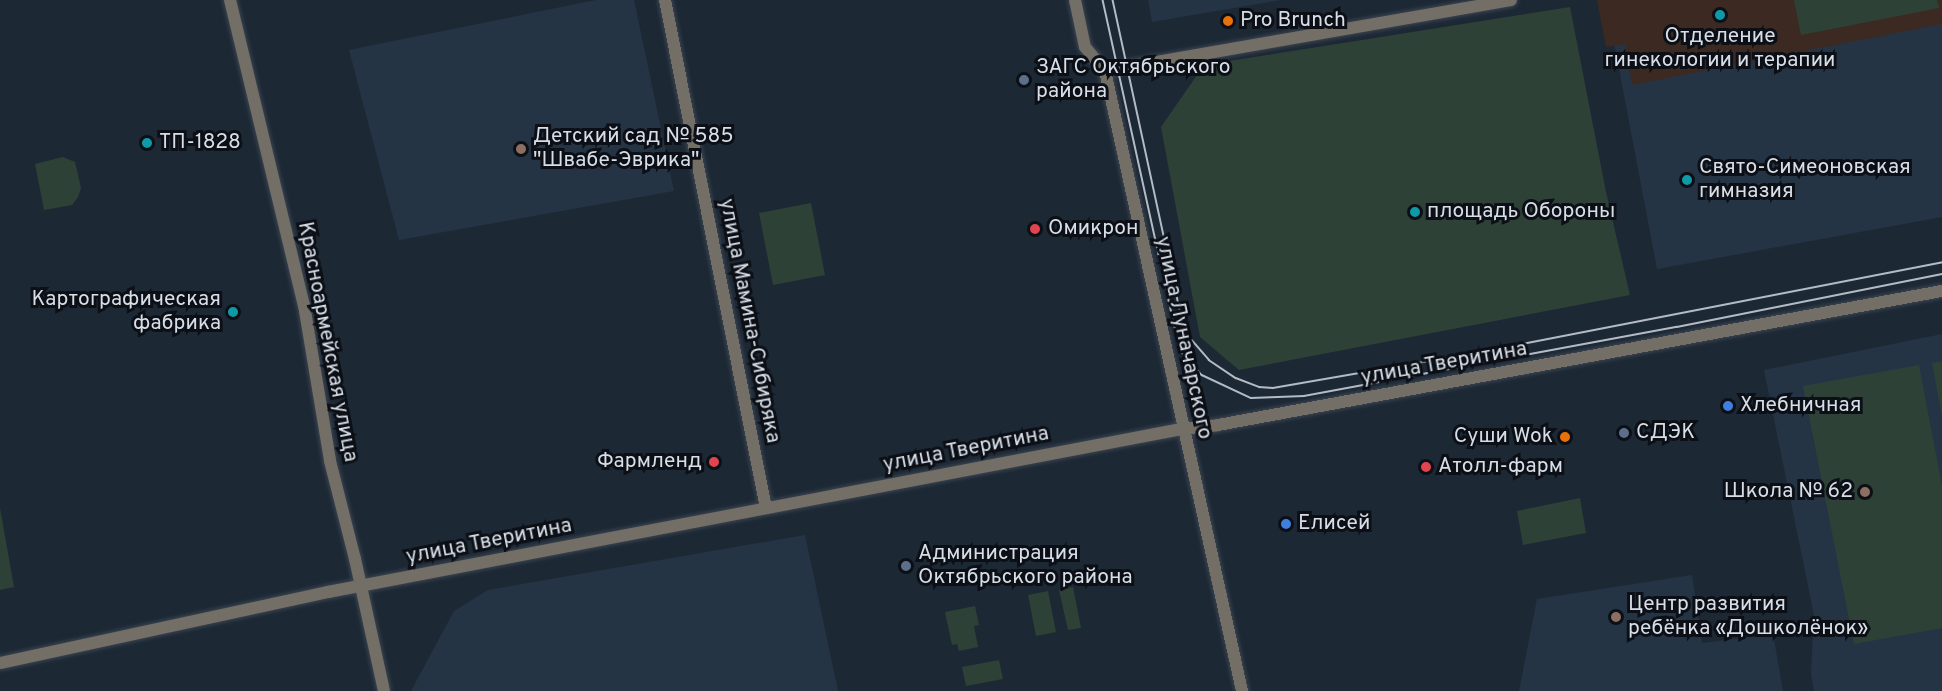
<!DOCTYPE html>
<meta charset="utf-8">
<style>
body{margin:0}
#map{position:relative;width:1942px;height:691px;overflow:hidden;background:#1d2835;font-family:Overpass,sans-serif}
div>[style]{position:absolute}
.built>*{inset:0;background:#253445}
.medical>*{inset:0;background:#3c2a22}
.green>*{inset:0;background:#2e4137}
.roads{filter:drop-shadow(0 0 2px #3b4551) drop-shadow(0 0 2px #3b4551)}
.minor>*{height:12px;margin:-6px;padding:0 6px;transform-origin:6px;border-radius:6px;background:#736f67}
.tertiary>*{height:12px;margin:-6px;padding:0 6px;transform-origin:6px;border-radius:6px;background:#736f67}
.tram>*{height:1.5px;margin:-0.75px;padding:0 0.75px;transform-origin:0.75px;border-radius:0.75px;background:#b3bbc5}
.dots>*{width:16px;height:16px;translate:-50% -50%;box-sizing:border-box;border:3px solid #0c1016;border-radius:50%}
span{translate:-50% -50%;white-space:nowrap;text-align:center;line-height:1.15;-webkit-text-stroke:6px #0c1016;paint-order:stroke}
.poi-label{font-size:21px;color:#d7dee7}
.left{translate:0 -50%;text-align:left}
.right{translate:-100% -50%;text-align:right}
.street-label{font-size:21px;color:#d7dee7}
</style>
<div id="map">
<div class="built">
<i style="clip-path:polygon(596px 0,634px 0,674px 191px,399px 240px,349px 50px)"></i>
<i style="clip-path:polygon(1148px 0,1281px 0,1152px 22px)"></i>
<i style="clip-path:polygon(1606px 0,1942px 0,1942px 217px,1657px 269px)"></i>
<i style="clip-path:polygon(1942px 334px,1942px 691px,1814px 691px,1811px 674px,1814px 615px,1764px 370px)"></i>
<i style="clip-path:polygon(805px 535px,838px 691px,411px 691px,454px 611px,488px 590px)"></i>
<i style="clip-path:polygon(1692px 575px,1702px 643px,1773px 634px,1783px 691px,1519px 691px,1537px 599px)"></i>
</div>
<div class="medical">
<i style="clip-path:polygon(1597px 0,1942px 0,1942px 24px,1632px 85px,1625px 44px,1606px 47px)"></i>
</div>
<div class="green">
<i style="clip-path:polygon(1794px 0,1937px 0,1939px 8px,1801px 35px)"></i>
<i style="clip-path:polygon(1570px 7px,1606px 192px,1630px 295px,1239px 370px,1200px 337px,1161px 127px,1204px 65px)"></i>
<i style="clip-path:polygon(63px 157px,75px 162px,81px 188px,78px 197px,72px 205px,44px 210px,35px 164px)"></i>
<i style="clip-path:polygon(811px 203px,825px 275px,773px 285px,759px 213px)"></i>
<i style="clip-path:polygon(1942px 361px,1942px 416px,1932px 363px)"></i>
<i style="clip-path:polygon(1919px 365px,1942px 486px,1942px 628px,1854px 644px,1803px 386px)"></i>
<i style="clip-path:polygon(1580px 498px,1586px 533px,1523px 545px,1517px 511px)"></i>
<i style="clip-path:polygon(0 508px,14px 587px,0 590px)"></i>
<i style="clip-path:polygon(1073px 587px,1081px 628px,1068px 630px,1059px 590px)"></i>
<i style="clip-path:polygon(1048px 591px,1056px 632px,1036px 636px,1028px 595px)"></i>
<i style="clip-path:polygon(975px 606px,979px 625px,974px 626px,978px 647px,959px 651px,957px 644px,952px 645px,945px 612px)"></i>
<i style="clip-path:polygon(999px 660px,1003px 679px,966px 686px,962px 667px)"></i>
</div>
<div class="roads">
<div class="minor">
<i style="left:230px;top:0;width:314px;rotate:76.4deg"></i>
<i style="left:304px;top:305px;width:158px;rotate:80.5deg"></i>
<i style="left:330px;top:461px;width:101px;rotate:75.7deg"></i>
<i style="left:355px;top:559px;width:135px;rotate:77.6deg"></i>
<i style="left:665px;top:0;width:518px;rotate:78.76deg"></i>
<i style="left:1105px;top:71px;width:412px;rotate:-9.9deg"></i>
</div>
<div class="tertiary">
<i style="left:1075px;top:0;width:48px;rotate:78deg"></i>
<i style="left:1085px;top:47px;width:31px;rotate:50deg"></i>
<i style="left:1105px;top:71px;width:635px;rotate:77.54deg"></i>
<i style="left:0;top:663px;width:336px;rotate:-12.2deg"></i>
<i style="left:328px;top:592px;width:869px;rotate:-10.81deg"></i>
<i style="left:1182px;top:429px;width:36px;rotate:-6deg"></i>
<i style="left:1218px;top:425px;width:736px;rotate:-10.49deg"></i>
</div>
</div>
<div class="tram">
<i style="left:1103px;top:0;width:358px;rotate:77.6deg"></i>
<i style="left:1180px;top:350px;width:33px;rotate:49deg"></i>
<i style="left:1202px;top:375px;width:54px;rotate:25.1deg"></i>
<i style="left:1251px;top:398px;width:53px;rotate:-2.2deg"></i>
<i style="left:1304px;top:396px;width:379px;rotate:-10.5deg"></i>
<i style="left:1677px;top:327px;width:270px;rotate:-11.3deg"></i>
<i style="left:1113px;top:0;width:340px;rotate:77.8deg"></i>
<i style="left:1185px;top:332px;width:37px;rotate:49deg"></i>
<i style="left:1209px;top:360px;width:32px;rotate:34deg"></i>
<i style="left:1236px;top:378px;width:25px;rotate:21deg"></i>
<i style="left:1259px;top:387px;width:14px;rotate:4deg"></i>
<i style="left:1273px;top:388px;width:206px;rotate:-9.8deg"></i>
<i style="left:1476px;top:353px;width:475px;rotate:-11deg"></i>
</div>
<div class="dots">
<i style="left:1720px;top:15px;background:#0f9aa8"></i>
<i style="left:1228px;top:21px;background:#e8710a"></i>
<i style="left:1024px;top:80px;background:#5c6f8a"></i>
<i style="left:147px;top:143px;background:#0f9aa8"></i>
<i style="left:521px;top:149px;background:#8d6e63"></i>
<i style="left:1687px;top:180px;background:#0f9aa8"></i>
<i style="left:1415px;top:212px;background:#0f9aa8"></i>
<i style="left:1035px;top:229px;background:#e0444e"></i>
<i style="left:233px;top:312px;background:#0f9aa8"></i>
<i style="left:1728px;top:406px;background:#3f7fe0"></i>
<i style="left:1624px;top:433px;background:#5c6f8a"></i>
<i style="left:1565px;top:437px;background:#e8710a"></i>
<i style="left:714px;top:462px;background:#e0444e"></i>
<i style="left:1426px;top:467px;background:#e0444e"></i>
<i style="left:1865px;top:492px;background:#8d6e63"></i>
<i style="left:1286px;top:524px;background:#3f7fe0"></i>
<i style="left:906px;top:566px;background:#5c6f8a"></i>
<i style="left:1616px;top:617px;background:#8d6e63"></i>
</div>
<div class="poi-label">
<span class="left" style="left:1240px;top:21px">Pro Brunch</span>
<span style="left:1720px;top:49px">Отделение<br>гинекологии и терапии</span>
<span class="left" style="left:1036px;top:80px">ЗАГС Октябрьского<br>района</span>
<span class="left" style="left:533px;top:149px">Детский сад № 585<br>"Швабе-Эврика"</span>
<span class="left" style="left:159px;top:143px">ТП-1828</span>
<span class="left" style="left:1699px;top:180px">Свято-Симеоновская<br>гимназия</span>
<span class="left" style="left:1427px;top:212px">площадь Обороны</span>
<span class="left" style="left:1048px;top:229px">Омикрон</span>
<span class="right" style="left:221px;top:312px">Картографическая<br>фабрика</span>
<span class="left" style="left:1740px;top:406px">Хлебничная</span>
<span class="left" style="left:1636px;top:433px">СДЭК</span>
<span class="right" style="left:1553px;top:437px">Суши Wok</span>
<span class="right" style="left:702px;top:462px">Фармленд</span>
<span class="left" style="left:1438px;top:467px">Атолл-фарм</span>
<span class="right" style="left:1853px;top:492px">Школа № 62</span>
<span class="left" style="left:1298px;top:524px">Елисей</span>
<span class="left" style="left:918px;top:566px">Администрация<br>Октябрьского района</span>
<span class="left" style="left:1628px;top:617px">Центр развития<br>ребёнка «Дошколёнок»</span>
</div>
<div class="street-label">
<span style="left:749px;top:321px;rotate:79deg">улица Мамина-Сибиряка</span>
<span style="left:1183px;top:338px;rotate:78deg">улица Луначарского</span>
<span style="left:327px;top:342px;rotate:79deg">Красноармейская улица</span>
<span style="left:1444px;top:364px;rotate:-10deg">улица Тверитина</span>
<span style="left:966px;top:450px;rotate:-11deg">улица Тверитина</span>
<span style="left:489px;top:542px;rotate:-11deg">улица Тверитина</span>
</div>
</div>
